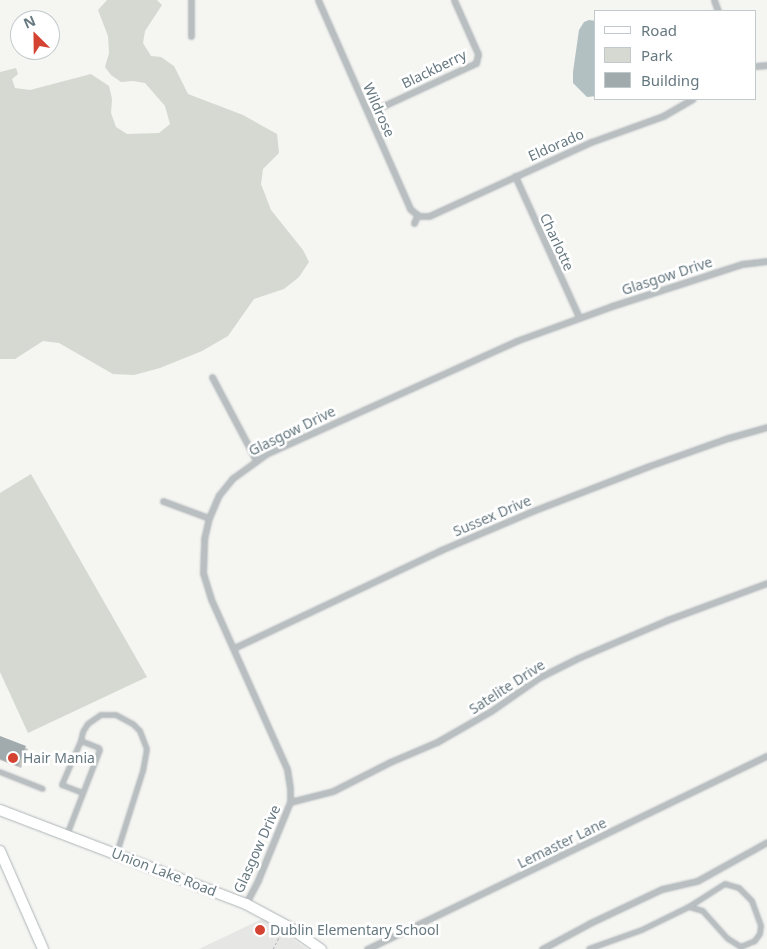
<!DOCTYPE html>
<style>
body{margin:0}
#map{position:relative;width:767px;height:949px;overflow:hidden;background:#f5f5f2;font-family:"Noto Sans",sans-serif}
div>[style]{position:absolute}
.built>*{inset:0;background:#e6e6e5}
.green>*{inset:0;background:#d5d9d1}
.water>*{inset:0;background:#b2c0c2}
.shadow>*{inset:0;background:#0003}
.building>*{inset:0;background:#a1abae}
.path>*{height:1px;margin-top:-0.5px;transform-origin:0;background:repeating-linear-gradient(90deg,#b4b8ba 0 2.5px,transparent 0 5px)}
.roads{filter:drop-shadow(0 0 1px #aeb5b8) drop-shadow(0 0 1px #aeb5b8)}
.lane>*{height:4px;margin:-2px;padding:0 2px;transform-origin:2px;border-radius:2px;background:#b9bfc1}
.street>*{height:5px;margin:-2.5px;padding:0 2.5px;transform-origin:2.5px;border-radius:2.5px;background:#b9bfc1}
.secondary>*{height:10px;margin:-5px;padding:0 5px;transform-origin:5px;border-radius:5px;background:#fff}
.dots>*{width:14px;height:14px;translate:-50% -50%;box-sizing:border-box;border:2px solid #fff;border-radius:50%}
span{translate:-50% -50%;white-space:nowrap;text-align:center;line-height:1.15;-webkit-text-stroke:5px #fff;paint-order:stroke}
.street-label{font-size:14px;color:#667880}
.poi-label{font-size:14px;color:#667880}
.left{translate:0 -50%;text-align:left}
.legend{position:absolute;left:594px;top:10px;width:162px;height:90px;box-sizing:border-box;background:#fff;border:1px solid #c2c9cc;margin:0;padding:6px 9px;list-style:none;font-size:15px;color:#667880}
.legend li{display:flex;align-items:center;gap:10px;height:25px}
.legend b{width:25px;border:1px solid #c2c9cc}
.north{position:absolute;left:10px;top:10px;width:50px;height:50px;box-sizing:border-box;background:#fff;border:1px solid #c2c9cc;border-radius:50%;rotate:337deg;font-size:14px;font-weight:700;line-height:20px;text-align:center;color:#667880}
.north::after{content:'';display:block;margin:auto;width:18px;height:22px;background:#d44232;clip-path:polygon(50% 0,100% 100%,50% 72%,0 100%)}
</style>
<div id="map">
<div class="built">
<i style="clip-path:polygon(264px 918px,307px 949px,199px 949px)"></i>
</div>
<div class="green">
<i style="clip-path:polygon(107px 0,157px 0,162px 5px,145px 31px,143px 43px,151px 56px,161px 57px,174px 66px,188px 94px,243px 115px,277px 134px,279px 153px,263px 169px,261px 184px,271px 210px,303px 250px,309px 262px,299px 277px,284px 289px,254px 299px,228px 336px,202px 351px,160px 368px,134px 375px,113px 374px,59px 343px,43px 341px,15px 359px,0 359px,0 72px,16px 68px,18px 74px,12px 79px,15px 88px,30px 90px,91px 74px,109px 86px,112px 99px,111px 113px,116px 127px,127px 134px,159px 133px,170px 124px,165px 106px,145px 83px,133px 81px,121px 82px,111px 75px,105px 67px,109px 53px,108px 36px,98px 10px)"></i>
<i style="clip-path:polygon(31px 474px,147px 677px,28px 733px,0 672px,0 493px)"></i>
</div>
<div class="water">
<i style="clip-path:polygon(589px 20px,596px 21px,596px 96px,587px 97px,573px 83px,573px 72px,579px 30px,584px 22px)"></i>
</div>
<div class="shadow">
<i style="clip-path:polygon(0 737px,28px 749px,21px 768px,0 760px)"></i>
</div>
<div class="building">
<i style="clip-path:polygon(0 736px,26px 746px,18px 766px,0 759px)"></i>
</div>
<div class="path">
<i style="left:273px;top:949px;width:18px;rotate:-63deg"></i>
</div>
<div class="roads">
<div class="lane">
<i style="left:81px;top:741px;width:48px;rotate:113.4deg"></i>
<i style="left:62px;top:785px;width:22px;rotate:21deg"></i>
<i style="left:0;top:772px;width:46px;rotate:21.6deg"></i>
<i style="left:67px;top:835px;width:91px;rotate:-68.8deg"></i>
<i style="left:100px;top:750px;width:2px;rotate:-117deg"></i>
<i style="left:99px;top:748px;width:19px;rotate:-159deg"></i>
<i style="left:81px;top:741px;width:9px;rotate:-77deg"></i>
<i style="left:83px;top:732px;width:9px;rotate:-58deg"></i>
<i style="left:88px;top:724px;width:16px;rotate:-35deg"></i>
<i style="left:101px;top:715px;width:15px"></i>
<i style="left:116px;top:715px;width:19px;rotate:28deg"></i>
<i style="left:133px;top:724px;width:10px;rotate:45deg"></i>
<i style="left:140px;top:731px;width:19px;rotate:69deg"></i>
<i style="left:147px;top:749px;width:22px;rotate:100deg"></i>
<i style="left:143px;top:771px;width:86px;rotate:107.6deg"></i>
<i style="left:589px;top:949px;width:56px;rotate:-19.7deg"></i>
<i style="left:642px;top:930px;width:52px;rotate:-26.1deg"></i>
<i style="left:689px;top:907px;width:43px;rotate:-32.6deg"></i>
<i style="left:725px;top:884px;width:15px;rotate:16deg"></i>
<i style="left:739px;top:888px;width:18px;rotate:45deg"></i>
<i style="left:752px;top:901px;width:27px;rotate:70deg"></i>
<i style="left:761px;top:926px;width:8px;rotate:97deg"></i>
<i style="left:760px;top:934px;width:9px;rotate:126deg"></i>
<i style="left:755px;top:941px;width:15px;rotate:157deg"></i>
<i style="left:741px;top:947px;width:15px;rotate:-148deg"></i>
<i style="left:728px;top:939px;width:38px;rotate:-132deg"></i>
<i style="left:703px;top:911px;width:15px;rotate:-164deg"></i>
</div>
<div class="street">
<i style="left:191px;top:0;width:36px;rotate:90deg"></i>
<i style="left:318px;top:0;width:228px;rotate:66.2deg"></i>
<i style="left:410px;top:209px;width:11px;rotate:38deg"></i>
<i style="left:419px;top:216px;width:10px"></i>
<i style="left:429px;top:216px;width:178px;rotate:-24.6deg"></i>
<i style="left:591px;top:142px;width:77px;rotate:-19.9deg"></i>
<i style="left:663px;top:116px;width:34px;rotate:-30deg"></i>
<i style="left:714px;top:0;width:12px;rotate:70deg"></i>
<i style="left:756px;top:66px;width:11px;rotate:-5deg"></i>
<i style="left:368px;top:113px;width:119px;rotate:-24.8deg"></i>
<i style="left:476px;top:63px;width:9px;rotate:-77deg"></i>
<i style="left:478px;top:54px;width:59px;rotate:-114deg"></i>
<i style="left:515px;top:176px;width:155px;rotate:65.6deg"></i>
<i style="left:414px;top:223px;width:8px;rotate:-67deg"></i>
<i style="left:212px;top:377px;width:94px;rotate:62.1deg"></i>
<i style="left:163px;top:501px;width:49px;rotate:20.3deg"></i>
<i style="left:234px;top:648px;width:229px;rotate:-25.3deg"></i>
<i style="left:441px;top:550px;width:97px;rotate:-23.1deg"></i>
<i style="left:530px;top:512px;width:128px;rotate:-21.1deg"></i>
<i style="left:649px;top:466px;width:84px;rotate:-19.5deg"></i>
<i style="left:728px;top:438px;width:41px;rotate:-15.8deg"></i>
<i style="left:290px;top:802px;width:44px;rotate:-14.3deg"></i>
<i style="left:333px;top:791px;width:64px;rotate:-27deg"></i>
<i style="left:390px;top:762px;width:51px;rotate:-23.1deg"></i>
<i style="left:437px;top:742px;width:62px;rotate:-29.9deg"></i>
<i style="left:491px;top:711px;width:60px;rotate:-34.8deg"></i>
<i style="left:540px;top:677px;width:42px;rotate:-26.6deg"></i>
<i style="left:578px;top:658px;width:97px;rotate:-23.1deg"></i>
<i style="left:667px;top:620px;width:107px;rotate:-20.3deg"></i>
<i style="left:246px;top:903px;width:26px;rotate:-62deg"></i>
<i style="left:258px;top:880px;width:84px;rotate:-67.7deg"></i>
<i style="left:290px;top:802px;width:14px;rotate:-90deg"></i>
<i style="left:290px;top:788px;width:19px;rotate:-99deg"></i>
<i style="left:287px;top:769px;width:186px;rotate:-114.1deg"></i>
<i style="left:211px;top:599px;width:27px;rotate:-107deg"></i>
<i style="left:203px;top:573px;width:34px;rotate:-88deg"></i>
<i style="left:204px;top:539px;width:22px;rotate:-77deg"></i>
<i style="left:209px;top:518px;width:25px;rotate:-67deg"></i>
<i style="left:219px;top:495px;width:22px;rotate:-51deg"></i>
<i style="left:233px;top:478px;width:41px;rotate:-36deg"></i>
<i style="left:266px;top:454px;width:274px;rotate:-24.3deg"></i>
<i style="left:516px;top:341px;width:102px;rotate:-20deg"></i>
<i style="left:612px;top:306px;width:104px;rotate:-17.9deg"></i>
<i style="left:711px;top:274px;width:33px;rotate:-18deg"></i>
<i style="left:742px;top:264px;width:25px;rotate:-7deg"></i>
<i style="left:367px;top:949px;width:444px;rotate:-25.8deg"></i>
<i style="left:542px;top:949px;width:55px;rotate:-28.4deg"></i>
<i style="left:590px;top:923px;width:80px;rotate:-25.3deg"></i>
<i style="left:662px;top:889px;width:36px;rotate:-13deg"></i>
<i style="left:697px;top:881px;width:80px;rotate:-29.1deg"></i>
</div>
<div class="secondary">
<i style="left:0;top:810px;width:263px;rotate:20.9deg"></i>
<i style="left:246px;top:904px;width:49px;rotate:28.1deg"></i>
<i style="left:289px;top:927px;width:39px;rotate:35deg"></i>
<i style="left:0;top:851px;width:107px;rotate:66.3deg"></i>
</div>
</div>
<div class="dots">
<i style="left:13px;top:758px;background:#d44232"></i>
<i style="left:260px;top:930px;background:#d44232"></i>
</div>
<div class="street-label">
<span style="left:434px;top:69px;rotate:-26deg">Blackberry</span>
<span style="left:379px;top:110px;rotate:66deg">Wildrose</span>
<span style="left:556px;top:145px;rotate:-24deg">Eldorado</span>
<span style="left:557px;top:242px;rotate:65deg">Charlotte</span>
<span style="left:667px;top:276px;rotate:-18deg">Glasgow Drive</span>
<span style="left:292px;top:431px;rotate:-26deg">Glasgow Drive</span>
<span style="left:492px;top:516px;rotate:-23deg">Sussex Drive</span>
<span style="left:507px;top:687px;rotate:-33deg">Satelite Drive</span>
<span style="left:562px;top:843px;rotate:-26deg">Lemaster Lane</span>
<span style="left:257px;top:849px;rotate:-66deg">Glasgow Drive</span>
<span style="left:164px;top:872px;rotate:21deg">Union Lake Road</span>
</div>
<div class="poi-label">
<span class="left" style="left:23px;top:758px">Hair Mania</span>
<span class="left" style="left:270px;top:930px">Dublin Elementary School</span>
</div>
<ul class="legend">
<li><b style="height:6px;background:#fff"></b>Road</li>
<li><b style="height:14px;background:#d5d9d1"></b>Park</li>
<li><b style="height:14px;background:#a1abae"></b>Building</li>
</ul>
<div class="north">N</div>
</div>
